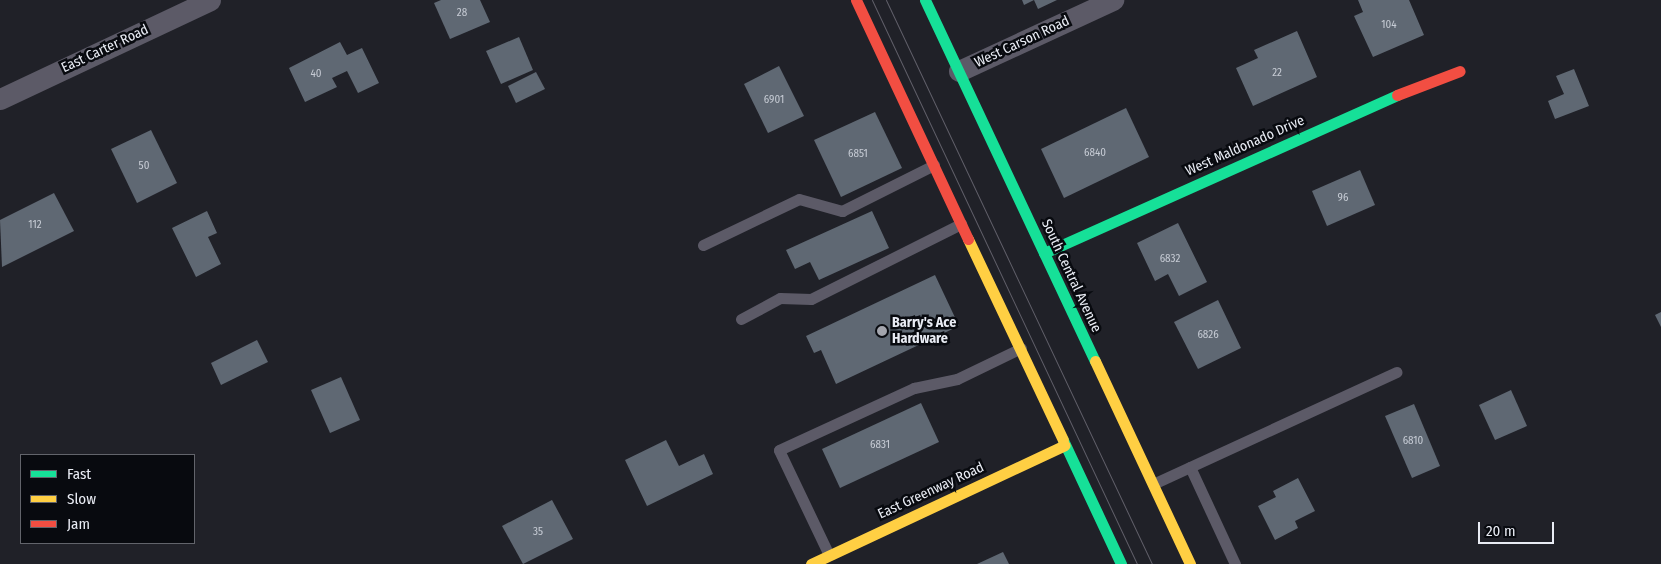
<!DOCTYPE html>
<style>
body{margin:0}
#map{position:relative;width:1661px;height:564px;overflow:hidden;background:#202128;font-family:"Fira Sans Condensed",sans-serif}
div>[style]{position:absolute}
.building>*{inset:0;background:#5f6873}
.lane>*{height:11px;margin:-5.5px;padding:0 5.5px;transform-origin:5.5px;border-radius:5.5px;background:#5c5a67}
.street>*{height:21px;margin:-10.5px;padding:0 10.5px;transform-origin:10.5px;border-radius:10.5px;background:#5c5a67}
.fast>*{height:11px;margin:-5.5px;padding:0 5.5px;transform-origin:5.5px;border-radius:5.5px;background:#16e098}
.slow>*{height:11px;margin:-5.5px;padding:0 5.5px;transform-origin:5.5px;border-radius:5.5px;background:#ffcf43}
.jam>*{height:11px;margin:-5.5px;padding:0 5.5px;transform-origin:5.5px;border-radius:5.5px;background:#f24e42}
.tram>*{height:1px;margin:-0.5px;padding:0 0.5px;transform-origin:0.5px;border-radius:0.5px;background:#605f69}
.dots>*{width:14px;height:14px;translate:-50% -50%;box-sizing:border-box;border:2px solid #080a0f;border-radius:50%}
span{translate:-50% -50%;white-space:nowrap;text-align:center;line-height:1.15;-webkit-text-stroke:5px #080a0f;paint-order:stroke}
.number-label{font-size:11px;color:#c6cbd4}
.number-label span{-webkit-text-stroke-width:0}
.street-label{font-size:14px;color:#e9ecf4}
.poi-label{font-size:14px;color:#e9ecf4;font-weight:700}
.left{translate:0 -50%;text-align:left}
.legend{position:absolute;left:20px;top:454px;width:175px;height:90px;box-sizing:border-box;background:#080a0f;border:1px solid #62646b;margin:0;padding:6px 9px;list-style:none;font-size:15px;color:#e9ecf4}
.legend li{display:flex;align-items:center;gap:10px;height:25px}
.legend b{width:25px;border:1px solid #62646b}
.scale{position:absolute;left:1478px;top:522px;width:76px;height:22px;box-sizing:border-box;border:2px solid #e9ecf4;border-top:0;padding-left:6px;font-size:15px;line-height:18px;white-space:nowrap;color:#e9ecf4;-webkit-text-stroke:4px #080a0f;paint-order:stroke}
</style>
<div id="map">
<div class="building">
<i style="clip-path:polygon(441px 0,480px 0,490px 22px,450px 39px,434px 3px)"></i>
<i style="clip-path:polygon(1022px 0,1057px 0,1038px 9px,1034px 0,1024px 5px)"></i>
<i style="clip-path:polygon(1358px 0,1409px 0,1424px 35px,1373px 57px,1354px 16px,1363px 12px)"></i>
<i style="clip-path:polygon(1297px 31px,1317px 77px,1253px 106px,1236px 68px,1258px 58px,1254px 50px)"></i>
<i style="clip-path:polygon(519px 37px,533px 70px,501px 84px,486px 51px)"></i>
<i style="clip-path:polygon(340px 42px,347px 55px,362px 48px,379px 83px,358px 93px,347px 71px,332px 78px,337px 87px,305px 102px,289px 68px)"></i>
<i style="clip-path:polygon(779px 66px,804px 116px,768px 133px,744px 84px)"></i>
<i style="clip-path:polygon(1574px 69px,1589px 106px,1555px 119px,1548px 101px,1564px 94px,1556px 76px)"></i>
<i style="clip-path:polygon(536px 72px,545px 89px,516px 103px,508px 86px)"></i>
<i style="clip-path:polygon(1126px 108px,1149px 157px,1064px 198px,1041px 149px)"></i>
<i style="clip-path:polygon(875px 112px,902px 168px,841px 197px,814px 140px)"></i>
<i style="clip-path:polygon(151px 130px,177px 183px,137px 203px,111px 149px)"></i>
<i style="clip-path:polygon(1360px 170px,1375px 205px,1327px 226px,1312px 191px)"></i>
<i style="clip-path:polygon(54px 193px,74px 231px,2px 267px,0 220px)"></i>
<i style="clip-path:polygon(207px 211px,217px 233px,208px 237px,221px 264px,196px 277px,172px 228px)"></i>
<i style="clip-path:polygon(872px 211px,889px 248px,819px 280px,810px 262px,795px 269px,786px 250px)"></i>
<i style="clip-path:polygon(1178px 223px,1207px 282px,1179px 296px,1168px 274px,1155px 281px,1137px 243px)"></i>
<i style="clip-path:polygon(935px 275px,959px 326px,836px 384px,821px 350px,814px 353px,806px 336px)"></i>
<i style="clip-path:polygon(1218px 300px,1241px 348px,1198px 369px,1174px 322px)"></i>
<i style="clip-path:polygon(1661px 312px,1661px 327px,1655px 315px)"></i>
<i style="clip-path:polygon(257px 340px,268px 362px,221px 385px,211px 363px)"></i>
<i style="clip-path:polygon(341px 377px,360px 420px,330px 433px,311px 390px)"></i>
<i style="clip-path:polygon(1511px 390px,1527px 426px,1495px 440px,1479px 405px)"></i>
<i style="clip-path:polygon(921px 403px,939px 442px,840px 488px,822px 449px)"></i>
<i style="clip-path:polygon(1414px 404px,1440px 466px,1412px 478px,1385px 416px)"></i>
<i style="clip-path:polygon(666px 440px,679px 466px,704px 454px,713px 474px,647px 506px,625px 460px)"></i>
<i style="clip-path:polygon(1298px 478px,1315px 511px,1295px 521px,1298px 528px,1275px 540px,1258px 506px,1276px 497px,1273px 491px)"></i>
<i style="clip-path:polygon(552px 500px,573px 539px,523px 564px,502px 526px)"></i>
<i style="clip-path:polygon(1003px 552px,1009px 564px,977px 564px)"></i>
</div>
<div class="lane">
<i style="left:703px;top:245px;width:106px;rotate:-25.6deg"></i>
<i style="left:799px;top:199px;width:45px;rotate:15.6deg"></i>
<i style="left:842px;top:211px;width:103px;rotate:-26.6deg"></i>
<i style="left:741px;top:319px;width:44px;rotate:-28.3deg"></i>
<i style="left:780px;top:298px;width:31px;rotate:2deg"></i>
<i style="left:811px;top:299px;width:168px;rotate:-26.6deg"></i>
<i style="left:1190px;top:467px;width:107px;rotate:65.1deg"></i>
<i style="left:1153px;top:484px;width:268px;rotate:-24.7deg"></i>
<i style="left:829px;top:555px;width:116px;rotate:-115.5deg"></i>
<i style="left:779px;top:450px;width:149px;rotate:-24.7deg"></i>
<i style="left:914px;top:388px;width:44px;rotate:-11.8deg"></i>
<i style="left:957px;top:379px;width:71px;rotate:-25.8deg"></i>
</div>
<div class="street">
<i style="left:959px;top:71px;width:170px;rotate:-24.8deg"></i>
<i style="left:0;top:99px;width:232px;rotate:-25.2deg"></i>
</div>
<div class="fast">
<i style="left:925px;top:0;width:399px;rotate:64.8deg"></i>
<i style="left:1044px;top:253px;width:387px;rotate:-24.1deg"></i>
<i style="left:1063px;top:440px;width:137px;rotate:64.9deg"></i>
</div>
<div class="slow">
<i style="left:968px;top:239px;width:222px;rotate:64.7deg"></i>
<i style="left:1095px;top:361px;width:224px;rotate:64.9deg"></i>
<i style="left:811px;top:564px;width:280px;rotate:-25.1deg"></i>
</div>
<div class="jam">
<i style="left:856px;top:0;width:264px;rotate:64.9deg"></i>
<i style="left:1397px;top:95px;width:67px;rotate:-20.9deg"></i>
</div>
<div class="tram">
<i style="left:872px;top:0;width:623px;rotate:64.83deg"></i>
<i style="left:886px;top:0;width:624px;rotate:64.75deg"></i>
</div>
<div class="dots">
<i style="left:882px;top:331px;background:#a3a5ad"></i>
</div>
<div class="number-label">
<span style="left:462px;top:13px">28</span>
<span style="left:1389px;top:25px">104</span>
<span style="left:1277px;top:73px">22</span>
<span style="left:316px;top:74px">40</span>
<span style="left:774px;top:100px">6901</span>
<span style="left:1095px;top:153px">6840</span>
<span style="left:858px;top:154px">6851</span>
<span style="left:144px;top:166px">50</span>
<span style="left:1343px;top:198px">96</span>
<span style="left:35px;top:225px">112</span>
<span style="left:1170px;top:259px">6832</span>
<span style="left:1208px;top:335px">6826</span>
<span style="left:1413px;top:441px">6810</span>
<span style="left:880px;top:445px">6831</span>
<span style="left:538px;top:532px">35</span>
</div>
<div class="street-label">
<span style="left:1022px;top:42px;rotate:-25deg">West Carson Road</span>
<span style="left:105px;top:49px;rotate:-25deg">East Carter Road</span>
<span style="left:1245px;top:146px;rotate:-24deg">West Maldonado Drive</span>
<span style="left:1071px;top:276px;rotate:65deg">South Central Avenue</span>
<span style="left:931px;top:491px;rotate:-25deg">East Greenway Road</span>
</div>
<div class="poi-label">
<span class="left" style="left:892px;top:331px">Barry's Ace<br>Hardware</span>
</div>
<ul class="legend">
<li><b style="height:6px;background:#16e098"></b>Fast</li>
<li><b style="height:6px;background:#ffcf43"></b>Slow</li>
<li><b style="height:6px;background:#f24e42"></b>Jam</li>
</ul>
<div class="scale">20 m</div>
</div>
